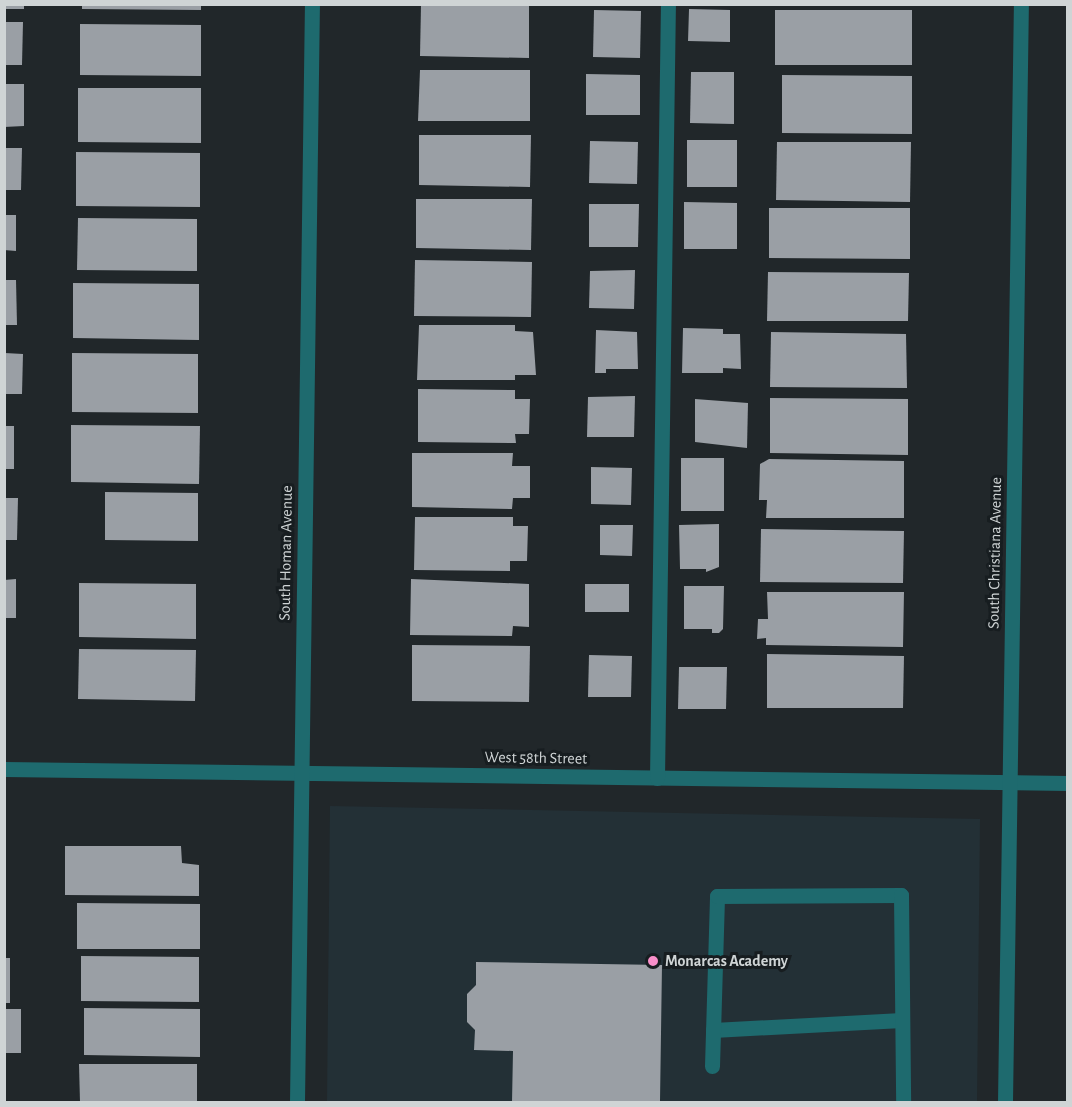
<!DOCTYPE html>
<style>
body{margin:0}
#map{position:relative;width:1072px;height:1107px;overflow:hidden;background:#21272a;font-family:"Alegreya Sans",sans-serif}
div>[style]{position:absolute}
.built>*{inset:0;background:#233036}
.building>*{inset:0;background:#9a9fa5}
.minor>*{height:15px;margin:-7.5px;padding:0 7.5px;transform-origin:7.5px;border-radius:7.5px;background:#1e6a6e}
.dots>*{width:16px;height:16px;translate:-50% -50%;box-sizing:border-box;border:3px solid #171d20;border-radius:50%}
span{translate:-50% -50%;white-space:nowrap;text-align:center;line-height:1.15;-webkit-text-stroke:6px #171d20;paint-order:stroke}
.street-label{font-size:16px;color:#cfd4d5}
.poi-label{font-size:16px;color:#cfd4d5;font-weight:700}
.left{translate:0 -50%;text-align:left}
.frame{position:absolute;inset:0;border:6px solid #cfd4d5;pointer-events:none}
</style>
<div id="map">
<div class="built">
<i style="clip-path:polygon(330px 806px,980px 819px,977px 1102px,327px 1102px)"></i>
</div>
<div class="building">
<i style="clip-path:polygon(4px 4px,24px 4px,24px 9px,4px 9px)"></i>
<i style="clip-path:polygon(82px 4px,201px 4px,201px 10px,82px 9px)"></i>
<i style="clip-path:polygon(421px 5px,529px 5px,529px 58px,420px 56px)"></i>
<i style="clip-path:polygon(689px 9px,730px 10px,730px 42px,688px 41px)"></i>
<i style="clip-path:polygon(594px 10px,641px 11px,640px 58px,593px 57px)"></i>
<i style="clip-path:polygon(775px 10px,912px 10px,912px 65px,775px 65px)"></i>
<i style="clip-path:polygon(4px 22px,23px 22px,22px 65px,4px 65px)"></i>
<i style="clip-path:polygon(80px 24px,201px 25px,201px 76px,80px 75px)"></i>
<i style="clip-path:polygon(420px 70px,530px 70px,530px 121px,418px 121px)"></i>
<i style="clip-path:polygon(691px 72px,734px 72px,734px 124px,690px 123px)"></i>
<i style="clip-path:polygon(586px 74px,640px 75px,640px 115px,586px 115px)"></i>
<i style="clip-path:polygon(782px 75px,912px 76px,912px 134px,782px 133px)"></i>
<i style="clip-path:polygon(4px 84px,24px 84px,24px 126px,4px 127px)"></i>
<i style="clip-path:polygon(78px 88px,201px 88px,201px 143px,78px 142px)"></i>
<i style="clip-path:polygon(419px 135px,531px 135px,530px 187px,419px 185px)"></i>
<i style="clip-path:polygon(687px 140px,737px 140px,737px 187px,687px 187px)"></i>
<i style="clip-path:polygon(590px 141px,638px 142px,637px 184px,589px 183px)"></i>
<i style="clip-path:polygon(777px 142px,911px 142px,910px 202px,776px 200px)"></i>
<i style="clip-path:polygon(5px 148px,22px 148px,21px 190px,5px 190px)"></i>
<i style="clip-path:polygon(76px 152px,200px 153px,200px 207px,76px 206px)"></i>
<i style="clip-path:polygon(416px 199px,532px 199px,531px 250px,416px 248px)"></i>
<i style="clip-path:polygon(684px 202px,737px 203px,737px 249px,684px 249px)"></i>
<i style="clip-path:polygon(589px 204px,639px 204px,638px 247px,589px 247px)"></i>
<i style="clip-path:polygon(769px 208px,910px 208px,910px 259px,769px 258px)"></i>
<i style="clip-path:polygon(4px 215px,16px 215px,16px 251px,4px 250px)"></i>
<i style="clip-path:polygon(78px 218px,197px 219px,197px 271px,77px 270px)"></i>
<i style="clip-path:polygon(415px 260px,532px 262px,531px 317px,414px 316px)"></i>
<i style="clip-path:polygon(635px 270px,634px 309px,589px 308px,590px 271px)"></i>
<i style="clip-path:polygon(768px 272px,909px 273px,908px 321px,767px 321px)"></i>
<i style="clip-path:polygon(4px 280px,16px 280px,17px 325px,4px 325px)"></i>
<i style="clip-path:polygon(73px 283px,199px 284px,199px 340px,73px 338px)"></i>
<i style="clip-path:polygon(419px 325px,515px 325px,515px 331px,533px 332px,536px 375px,515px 375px,515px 380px,417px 380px)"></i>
<i style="clip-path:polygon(683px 328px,723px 329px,723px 334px,740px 334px,741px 369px,723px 368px,723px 373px,682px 373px)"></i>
<i style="clip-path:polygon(596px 330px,637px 332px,638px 369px,606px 369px,606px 373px,595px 373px)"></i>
<i style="clip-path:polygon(771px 332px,906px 334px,907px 388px,770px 387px)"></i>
<i style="clip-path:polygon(5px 353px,23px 354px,22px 394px,5px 394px)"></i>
<i style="clip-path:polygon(72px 353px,198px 354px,198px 413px,72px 412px)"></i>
<i style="clip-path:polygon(418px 389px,515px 390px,515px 399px,530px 399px,529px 434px,515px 434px,516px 443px,418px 442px)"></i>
<i style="clip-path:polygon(635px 396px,634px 437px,587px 437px,588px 397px)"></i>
<i style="clip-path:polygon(770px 398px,908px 399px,908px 455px,770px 453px)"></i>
<i style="clip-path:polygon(695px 399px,748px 403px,747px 448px,695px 442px)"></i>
<i style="clip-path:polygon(71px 425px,200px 426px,199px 484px,71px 482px)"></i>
<i style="clip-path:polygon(4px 426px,14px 426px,14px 469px,4px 469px)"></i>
<i style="clip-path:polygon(412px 453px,513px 453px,512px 466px,530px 466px,530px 498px,513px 498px,512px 509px,412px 507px)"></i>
<i style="clip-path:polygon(681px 458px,724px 458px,724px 511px,681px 511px)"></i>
<i style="clip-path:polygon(769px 459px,904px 461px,904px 518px,766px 518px,767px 500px,759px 500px,760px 464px)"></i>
<i style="clip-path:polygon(591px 467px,632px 468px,631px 505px,591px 504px)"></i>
<i style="clip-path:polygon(105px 492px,198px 493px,198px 541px,105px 540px)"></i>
<i style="clip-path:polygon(4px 498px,18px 498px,17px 540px,4px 540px)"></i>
<i style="clip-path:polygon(415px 517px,513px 517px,513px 526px,528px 526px,527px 561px,510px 561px,510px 571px,414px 570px)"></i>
<i style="clip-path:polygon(719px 524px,719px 567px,706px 572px,706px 569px,680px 569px,679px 525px)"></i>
<i style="clip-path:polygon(600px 525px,633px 525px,632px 556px,600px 555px)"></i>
<i style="clip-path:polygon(761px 529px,904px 531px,903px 583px,760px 582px)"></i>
<i style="clip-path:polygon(16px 579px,16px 618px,4px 618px,4px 580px)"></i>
<i style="clip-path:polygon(411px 579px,529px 584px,529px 627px,513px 626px,512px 636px,410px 635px)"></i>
<i style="clip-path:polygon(79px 583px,196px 584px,196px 639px,79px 637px)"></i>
<i style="clip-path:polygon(585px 584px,629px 584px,629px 612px,585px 612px)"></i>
<i style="clip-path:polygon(684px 586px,724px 586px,723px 629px,719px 633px,712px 633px,712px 629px,684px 629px)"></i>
<i style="clip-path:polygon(767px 592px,904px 592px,903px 647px,766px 645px,766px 638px,757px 639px,758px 619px,768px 619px)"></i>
<i style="clip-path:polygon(412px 645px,530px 646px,529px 702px,412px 701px)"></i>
<i style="clip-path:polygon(79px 649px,196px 650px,195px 701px,78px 699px)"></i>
<i style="clip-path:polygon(767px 654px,904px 656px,903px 708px,767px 708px)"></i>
<i style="clip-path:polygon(589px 655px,632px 656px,631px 697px,588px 697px)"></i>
<i style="clip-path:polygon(679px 667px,727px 667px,726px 709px,678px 709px)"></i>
<i style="clip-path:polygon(65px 846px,181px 846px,182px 863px,199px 865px,199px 896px,65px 895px)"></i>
<i style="clip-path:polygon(77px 903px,200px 904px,200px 949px,77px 949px)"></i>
<i style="clip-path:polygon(81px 956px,199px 957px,199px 1002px,81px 1001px)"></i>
<i style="clip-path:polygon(4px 958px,10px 958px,10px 1003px,4px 1003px)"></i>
<i style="clip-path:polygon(476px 962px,662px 965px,660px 1102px,512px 1102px,513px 1051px,474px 1050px,475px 1030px,467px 1022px,467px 994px,476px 985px)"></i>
<i style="clip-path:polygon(84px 1008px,200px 1009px,200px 1057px,84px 1055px)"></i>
<i style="clip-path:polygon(4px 1009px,21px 1009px,21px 1053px,4px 1053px)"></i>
<i style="clip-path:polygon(79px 1064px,197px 1064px,197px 1102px,80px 1102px)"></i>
</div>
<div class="minor">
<i style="left:4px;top:769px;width:1064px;rotate:0.75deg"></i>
<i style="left:657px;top:778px;width:774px;rotate:-89.19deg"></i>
<i style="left:713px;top:1030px;width:189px;rotate:-3deg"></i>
<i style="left:712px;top:1066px;width:170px;rotate:-88.3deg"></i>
<i style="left:717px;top:896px;width:184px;rotate:-0.3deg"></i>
<i style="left:901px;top:895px;width:207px;rotate:89.4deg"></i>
<i style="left:297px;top:1102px;width:1098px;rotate:-89.22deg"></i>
<i style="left:1005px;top:1102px;width:1098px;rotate:-89.17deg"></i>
</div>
<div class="dots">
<i style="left:653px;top:961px;background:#f98fca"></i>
</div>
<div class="street-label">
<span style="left:286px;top:553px;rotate:-89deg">South Homan Avenue</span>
<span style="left:995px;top:553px;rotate:-89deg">South Christiana Avenue</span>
<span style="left:536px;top:758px;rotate:1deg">West 58th Street</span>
</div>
<div class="poi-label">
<span class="left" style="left:665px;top:961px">Monarcas Academy</span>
</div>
<div class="frame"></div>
</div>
